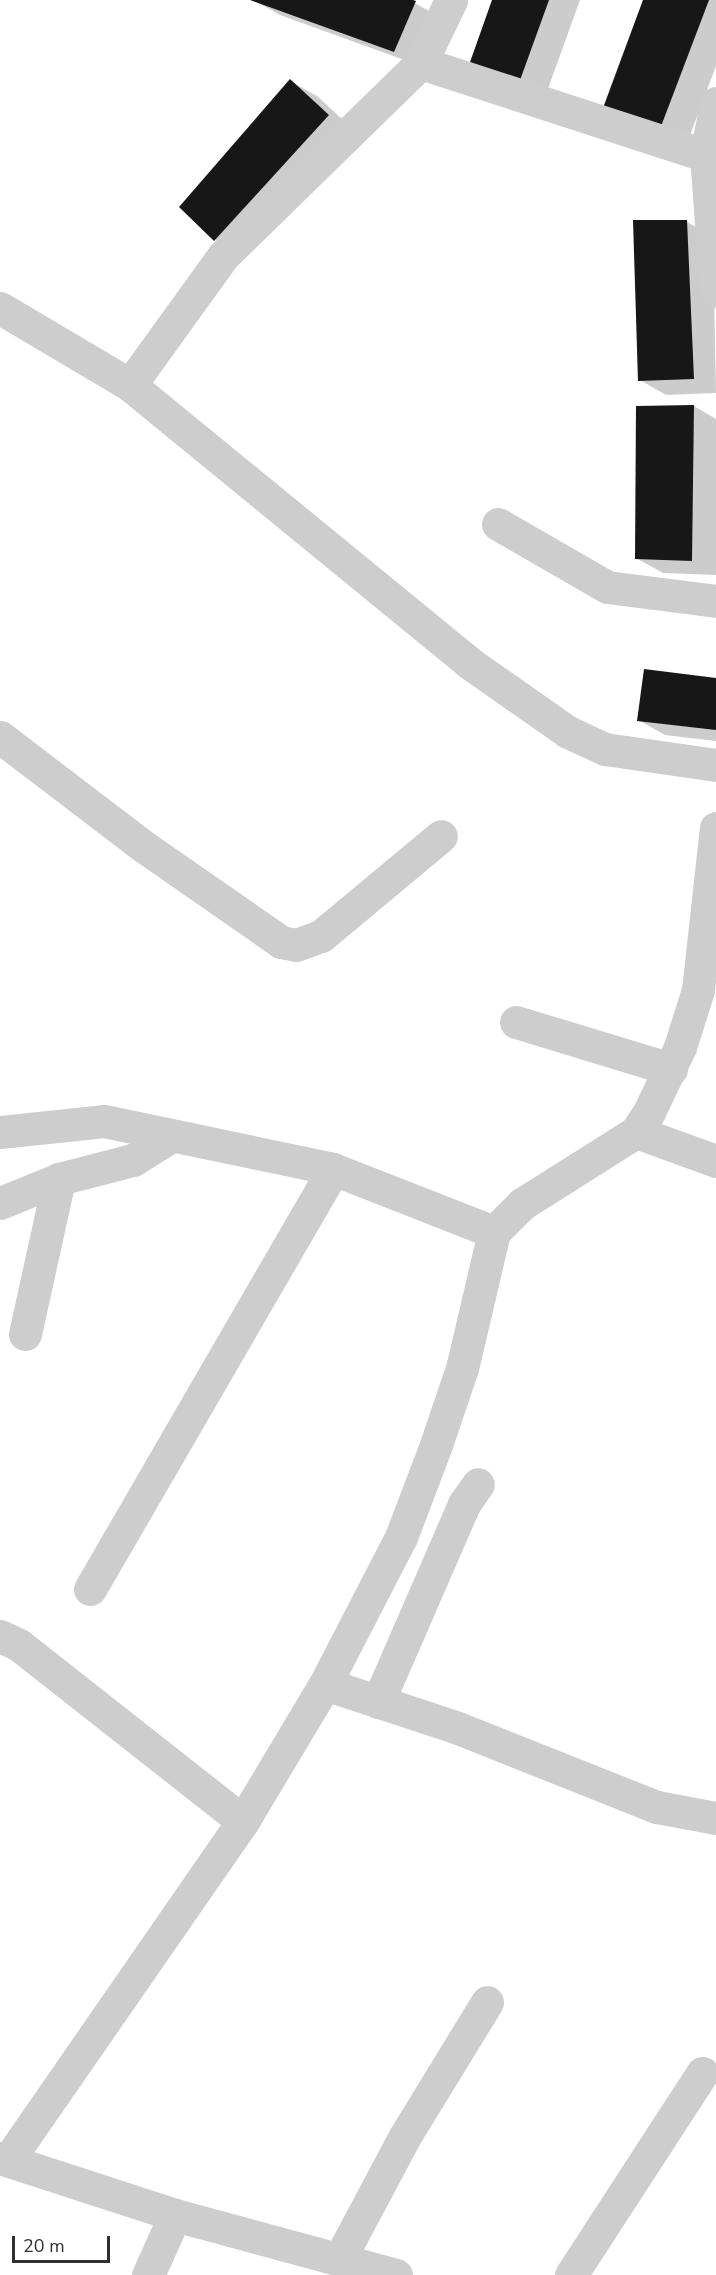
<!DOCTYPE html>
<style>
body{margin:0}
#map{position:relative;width:716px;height:2275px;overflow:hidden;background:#fff;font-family:"Nunito Sans",sans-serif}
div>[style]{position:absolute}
.shadow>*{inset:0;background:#0003}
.building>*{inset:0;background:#171717}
.minor>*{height:33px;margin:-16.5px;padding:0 16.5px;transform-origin:16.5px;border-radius:16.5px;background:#cdcdcd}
span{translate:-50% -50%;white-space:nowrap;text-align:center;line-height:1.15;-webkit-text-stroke:6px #fff;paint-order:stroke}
.scale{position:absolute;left:12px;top:2236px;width:98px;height:27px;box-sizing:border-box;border:3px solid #303030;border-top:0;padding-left:8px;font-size:18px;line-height:21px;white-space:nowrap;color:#303030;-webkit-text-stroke:4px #fff;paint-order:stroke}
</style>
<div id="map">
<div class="shadow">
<i style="clip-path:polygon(253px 0,409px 0,442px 18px,421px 66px,280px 15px)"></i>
<i style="clip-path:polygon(493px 0,580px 0,545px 97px,471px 64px)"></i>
<i style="clip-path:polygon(645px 0,716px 0,716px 66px,687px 143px,631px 123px)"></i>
<i style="clip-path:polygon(290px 81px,317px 96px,355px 131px,241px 255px,215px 239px)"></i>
<i style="clip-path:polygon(687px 222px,713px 237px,716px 393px,666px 395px,640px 380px)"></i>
<i style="clip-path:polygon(694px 406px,716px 419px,716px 575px,663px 573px,636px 558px)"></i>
<i style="clip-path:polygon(716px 679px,716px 741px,665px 735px,638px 720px)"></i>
</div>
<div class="building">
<i style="clip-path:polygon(250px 0,413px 0,416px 1px,394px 52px)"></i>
<i style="clip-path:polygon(492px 0,549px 0,519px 83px,469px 65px)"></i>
<i style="clip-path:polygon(643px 0,709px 0,660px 129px,603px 108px)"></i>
<i style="clip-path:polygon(290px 79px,329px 115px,214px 241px,179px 207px)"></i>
<i style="clip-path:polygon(633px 220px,687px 220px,694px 379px,638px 381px)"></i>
<i style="clip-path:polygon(694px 405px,692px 561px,635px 559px,636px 406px)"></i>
<i style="clip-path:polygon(644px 669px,716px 678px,716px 730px,637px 721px)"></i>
</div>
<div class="minor">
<i style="left:421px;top:63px;width:310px;rotate:18deg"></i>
<i style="left:716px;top:103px;width:53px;rotate:100.9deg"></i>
<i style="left:706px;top:155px;width:136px;rotate:85.8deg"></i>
<i style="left:0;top:308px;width:151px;rotate:30.6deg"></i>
<i style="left:130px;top:385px;width:159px;rotate:-54.2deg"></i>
<i style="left:223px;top:256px;width:277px;rotate:-44.3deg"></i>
<i style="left:421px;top:63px;width:70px;rotate:-64.5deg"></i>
<i style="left:130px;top:385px;width:437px;rotate:39.3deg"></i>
<i style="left:468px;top:662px;width:122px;rotate:35deg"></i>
<i style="left:568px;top:732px;width:41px;rotate:24.7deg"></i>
<i style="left:605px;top:749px;width:112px;rotate:8.2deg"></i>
<i style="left:498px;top:524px;width:126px;rotate:30deg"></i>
<i style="left:607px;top:587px;width:110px;rotate:7.3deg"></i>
<i style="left:0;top:737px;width:180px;rotate:37.3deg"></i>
<i style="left:143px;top:846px;width:168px;rotate:34.8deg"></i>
<i style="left:281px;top:942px;width:15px;rotate:11deg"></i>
<i style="left:296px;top:945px;width:27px;rotate:-20deg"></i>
<i style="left:321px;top:936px;width:156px;rotate:-39.8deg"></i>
<i style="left:516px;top:1022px;width:162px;rotate:16.9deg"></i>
<i style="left:0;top:1132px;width:105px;rotate:-6deg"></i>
<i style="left:104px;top:1121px;width:234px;rotate:11.8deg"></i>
<i style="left:333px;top:1169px;width:173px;rotate:21.4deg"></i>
<i style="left:494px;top:1232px;width:140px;rotate:103.2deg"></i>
<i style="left:462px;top:1368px;width:81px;rotate:108.7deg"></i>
<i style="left:436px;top:1445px;width:98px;rotate:110.8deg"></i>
<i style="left:401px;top:1537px;width:165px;rotate:117.3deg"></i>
<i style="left:325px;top:1684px;width:160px;rotate:120.9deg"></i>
<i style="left:243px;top:1821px;width:411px;rotate:124.7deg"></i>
<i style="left:636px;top:1132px;width:85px;rotate:19.9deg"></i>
<i style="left:0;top:1203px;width:64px;rotate:-22.1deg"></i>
<i style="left:59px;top:1179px;width:76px;rotate:-14.4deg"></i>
<i style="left:133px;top:1160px;width:45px;rotate:-32.3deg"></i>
<i style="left:494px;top:1232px;width:40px;rotate:-45deg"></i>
<i style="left:522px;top:1204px;width:135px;rotate:-32.3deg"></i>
<i style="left:636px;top:1132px;width:24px;rotate:-57deg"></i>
<i style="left:649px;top:1112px;width:72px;rotate:-64.5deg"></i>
<i style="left:680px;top:1047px;width:60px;rotate:-72.5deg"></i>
<i style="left:698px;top:990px;width:163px;rotate:-83.7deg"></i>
<i style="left:25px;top:1334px;width:159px;rotate:-77.6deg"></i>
<i style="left:90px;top:1589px;width:485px;rotate:-59.9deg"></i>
<i style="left:0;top:1636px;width:21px;rotate:25deg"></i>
<i style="left:19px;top:1645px;width:285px;rotate:38.2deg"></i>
<i style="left:325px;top:1684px;width:140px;rotate:18.3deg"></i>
<i style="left:458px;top:1728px;width:214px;rotate:21.7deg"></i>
<i style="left:657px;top:1807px;width:60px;rotate:10.6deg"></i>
<i style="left:378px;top:1702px;width:216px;rotate:-66.5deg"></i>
<i style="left:464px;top:1504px;width:24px;rotate:-55deg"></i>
<i style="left:0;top:2158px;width:184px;rotate:18deg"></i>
<i style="left:175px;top:2215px;width:229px;rotate:15.2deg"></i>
<i style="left:339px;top:2260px;width:140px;rotate:-62deg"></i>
<i style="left:405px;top:2136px;width:157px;rotate:-58.5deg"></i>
<i style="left:148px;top:2275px;width:66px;rotate:-65.8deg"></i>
<i style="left:571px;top:2275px;width:241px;rotate:-57deg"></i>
</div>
<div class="scale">20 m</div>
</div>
